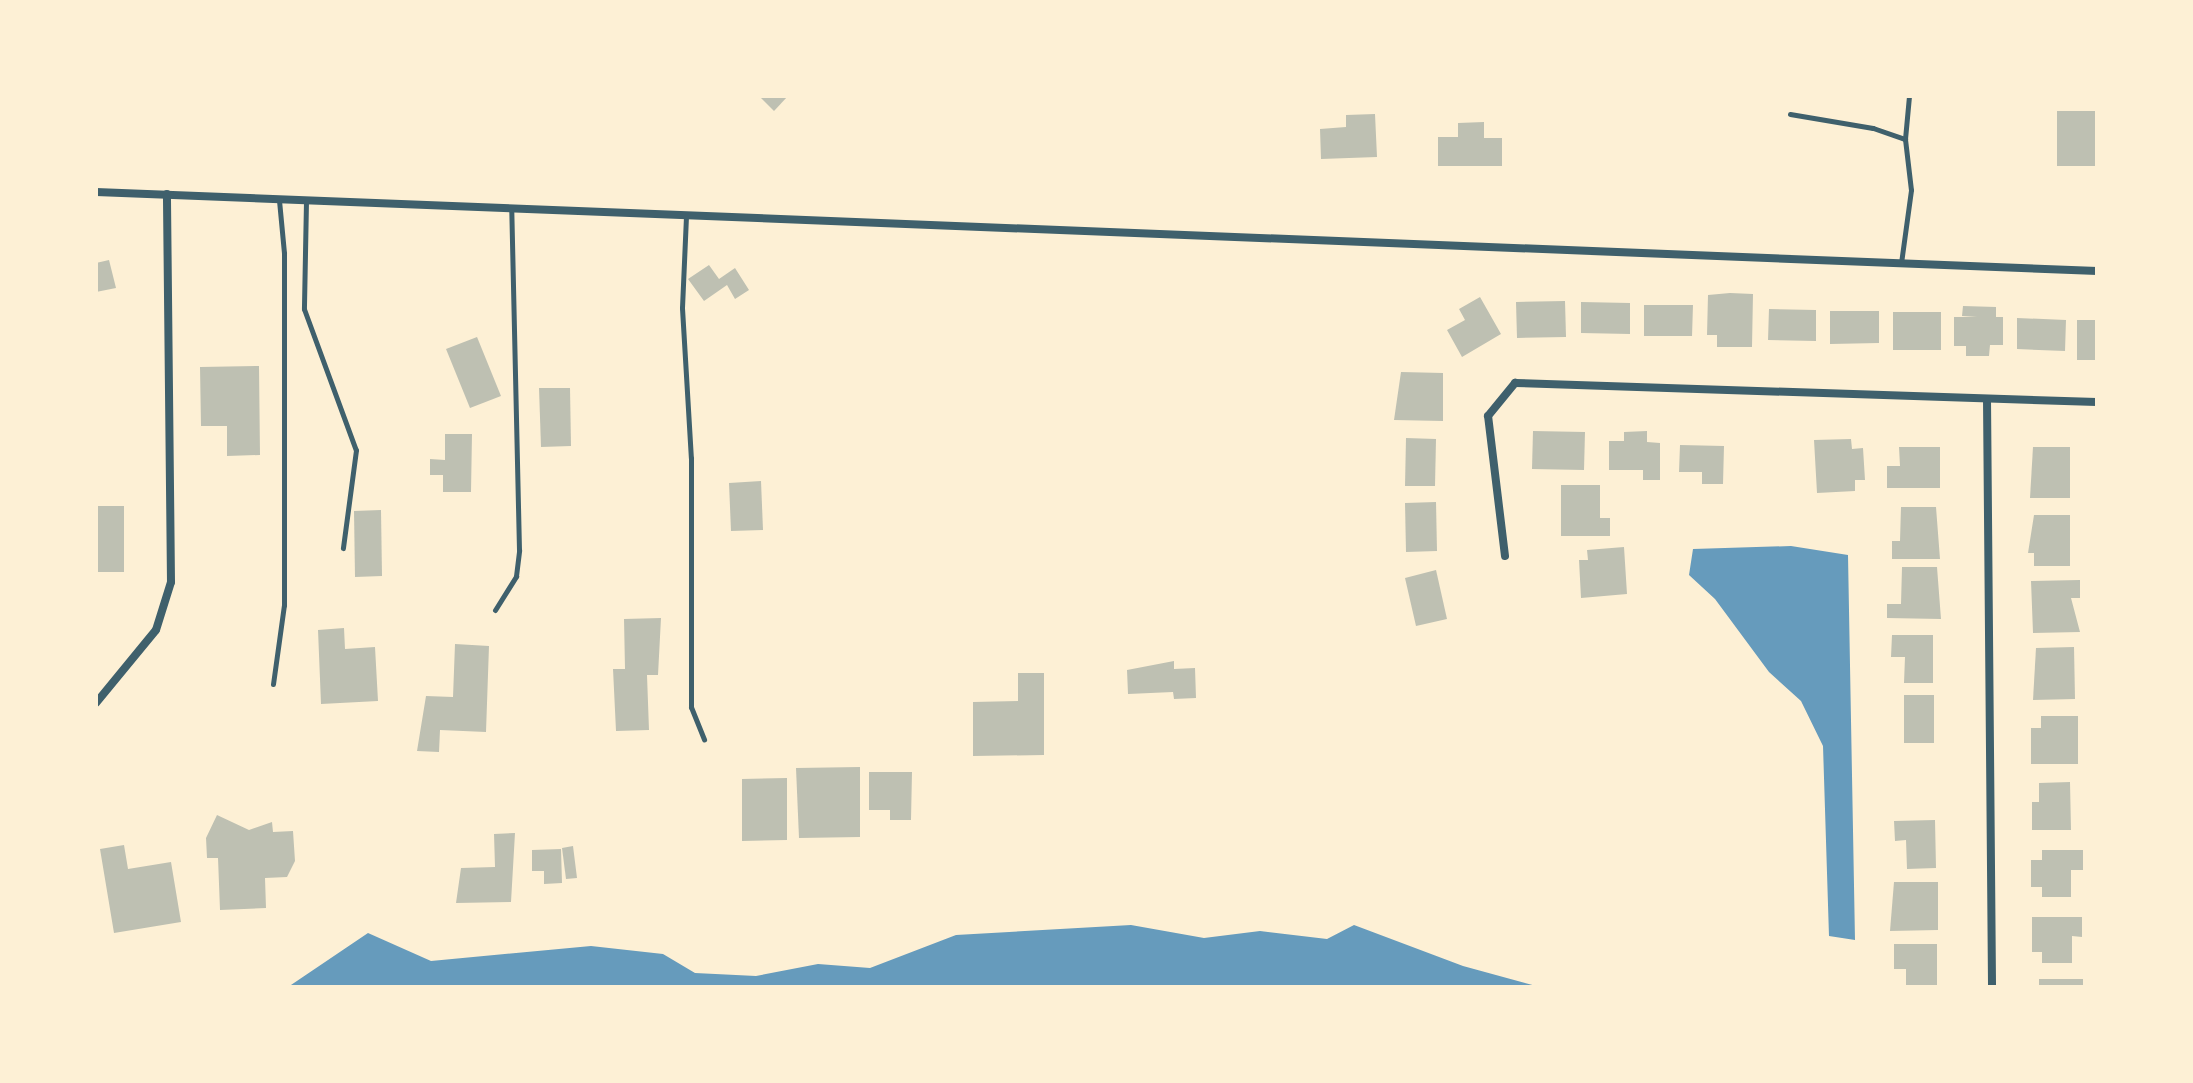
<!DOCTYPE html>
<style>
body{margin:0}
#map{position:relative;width:2193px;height:1083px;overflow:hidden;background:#fdf0d5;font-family:"Nunito Sans",sans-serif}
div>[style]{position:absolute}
.water>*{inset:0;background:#669bbc}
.building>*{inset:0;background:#bec0b2}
.service>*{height:5px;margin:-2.5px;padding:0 2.5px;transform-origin:2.5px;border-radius:2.5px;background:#3f606c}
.minor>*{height:8px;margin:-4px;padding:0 4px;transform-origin:4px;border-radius:4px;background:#3f606c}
span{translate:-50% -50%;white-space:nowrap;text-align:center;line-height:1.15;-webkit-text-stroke:8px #fdf0d5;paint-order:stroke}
.frame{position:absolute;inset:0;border:98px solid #fdf0d5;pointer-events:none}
</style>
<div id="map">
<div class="water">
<i style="clip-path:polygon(1791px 546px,1848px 555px,1855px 940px,1829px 936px,1823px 746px,1801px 701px,1769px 672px,1715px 599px,1689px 575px,1693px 549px)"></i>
<i style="clip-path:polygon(1131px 925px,1204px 938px,1260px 931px,1327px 939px,1354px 925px,1463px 966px,1540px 987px,288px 987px,368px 933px,431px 961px,591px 946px,663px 954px,695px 973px,756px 976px,818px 964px,870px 968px,956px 935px)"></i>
</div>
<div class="building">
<i style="clip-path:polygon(759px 96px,788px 96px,774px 111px)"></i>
<i style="clip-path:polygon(2057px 111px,2097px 111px,2097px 166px,2057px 166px)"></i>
<i style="clip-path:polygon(1375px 114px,1377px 157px,1321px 159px,1320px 129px,1346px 127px,1346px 115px)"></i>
<i style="clip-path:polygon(1484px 122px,1484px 138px,1502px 138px,1502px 166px,1438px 166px,1438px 137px,1458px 137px,1458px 123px)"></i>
<i style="clip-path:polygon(109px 260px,116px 288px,96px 292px,96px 263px)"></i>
<i style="clip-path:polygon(709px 265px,719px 279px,735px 268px,749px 290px,735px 299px,727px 285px,704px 301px,688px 279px)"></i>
<i style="clip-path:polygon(1730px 293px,1753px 294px,1752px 347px,1717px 347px,1717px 335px,1707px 335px,1708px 295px)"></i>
<i style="clip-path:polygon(1480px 297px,1501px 334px,1462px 357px,1447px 330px,1465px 320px,1459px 309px)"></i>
<i style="clip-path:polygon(1565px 301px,1566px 337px,1517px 338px,1516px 302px)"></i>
<i style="clip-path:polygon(1581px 302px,1630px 303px,1630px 334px,1581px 333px)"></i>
<i style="clip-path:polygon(1644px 305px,1693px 305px,1692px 336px,1644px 336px)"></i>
<i style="clip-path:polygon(1963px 306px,1996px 307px,1996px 317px,2003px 317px,2003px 345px,1990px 345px,1989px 356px,1966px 356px,1966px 346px,1954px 346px,1954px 317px,1977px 317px,1962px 316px)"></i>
<i style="clip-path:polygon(1769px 309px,1816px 310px,1816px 341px,1768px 340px)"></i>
<i style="clip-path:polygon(1830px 311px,1879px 311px,1879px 343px,1830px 344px)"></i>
<i style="clip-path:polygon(1893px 312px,1941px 312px,1941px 350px,1893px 350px)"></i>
<i style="clip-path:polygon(2017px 318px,2066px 320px,2065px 351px,2017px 349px)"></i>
<i style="clip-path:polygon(2077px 320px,2097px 320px,2097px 360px,2077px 360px)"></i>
<i style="clip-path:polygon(477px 337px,501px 396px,470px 408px,446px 349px)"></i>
<i style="clip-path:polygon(259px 366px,260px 455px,227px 456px,227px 426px,201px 426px,200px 367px)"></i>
<i style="clip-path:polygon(1401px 372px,1443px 373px,1443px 421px,1394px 420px)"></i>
<i style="clip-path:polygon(539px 388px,570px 388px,571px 446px,541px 447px)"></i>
<i style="clip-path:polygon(1533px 431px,1585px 432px,1584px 470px,1532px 469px)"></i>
<i style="clip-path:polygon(1647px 431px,1647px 442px,1660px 443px,1660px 480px,1643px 480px,1643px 470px,1609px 470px,1609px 441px,1624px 441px,1624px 432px)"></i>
<i style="clip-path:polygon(445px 434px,472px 434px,471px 492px,443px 492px,443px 475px,430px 475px,430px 459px,445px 460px)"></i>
<i style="clip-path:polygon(1406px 438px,1436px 439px,1435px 486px,1405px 486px)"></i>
<i style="clip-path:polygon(1851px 439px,1852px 449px,1863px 448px,1865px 480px,1855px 480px,1855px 491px,1817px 493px,1814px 440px)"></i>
<i style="clip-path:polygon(1680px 445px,1724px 446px,1723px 484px,1702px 484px,1702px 472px,1679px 472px)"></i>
<i style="clip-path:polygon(1899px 447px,1940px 447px,1940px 488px,1887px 488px,1887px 466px,1900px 466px)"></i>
<i style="clip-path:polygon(2033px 447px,2070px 447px,2070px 498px,2030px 498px)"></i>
<i style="clip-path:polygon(761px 481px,763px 530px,731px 531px,729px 483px)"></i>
<i style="clip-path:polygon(1561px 485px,1600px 485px,1600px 518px,1610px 518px,1610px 536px,1561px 536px)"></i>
<i style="clip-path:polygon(1436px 502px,1437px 551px,1406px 552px,1405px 503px)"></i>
<i style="clip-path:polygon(96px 506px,124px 506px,124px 572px,96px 572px)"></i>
<i style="clip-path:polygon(1901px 507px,1936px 507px,1940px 559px,1892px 559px,1892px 541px,1900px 541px)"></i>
<i style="clip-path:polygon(381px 510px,382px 576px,355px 577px,354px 511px)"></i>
<i style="clip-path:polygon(2034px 515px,2070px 515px,2070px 566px,2034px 566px,2034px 553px,2028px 553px)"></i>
<i style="clip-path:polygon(1624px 547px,1627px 594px,1581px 598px,1579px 560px,1588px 560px,1587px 550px)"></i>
<i style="clip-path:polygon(1902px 567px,1937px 567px,1941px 619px,1887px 618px,1887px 604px,1901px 604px)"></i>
<i style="clip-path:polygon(1436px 570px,1447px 619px,1416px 626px,1405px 578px)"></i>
<i style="clip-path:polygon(2080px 580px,2080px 598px,2071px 598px,2080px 632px,2033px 633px,2031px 581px)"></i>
<i style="clip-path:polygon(661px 618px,658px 675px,647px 675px,649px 730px,616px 731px,613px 669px,625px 669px,624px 619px)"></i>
<i style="clip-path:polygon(344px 628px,345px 649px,375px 647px,378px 701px,321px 704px,318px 630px)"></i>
<i style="clip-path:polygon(1892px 635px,1933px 635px,1933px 683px,1904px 683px,1905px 657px,1891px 657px)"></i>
<i style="clip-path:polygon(455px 644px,489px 646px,486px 732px,440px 730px,439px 752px,417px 751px,426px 696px,453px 697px)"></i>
<i style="clip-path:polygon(2074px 647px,2075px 699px,2033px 700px,2036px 648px)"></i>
<i style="clip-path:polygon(1174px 661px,1174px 669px,1195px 668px,1196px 698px,1174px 699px,1173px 692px,1128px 694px,1127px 670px)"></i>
<i style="clip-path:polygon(1018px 673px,1044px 673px,1044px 755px,973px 756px,973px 702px,1018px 701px)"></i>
<i style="clip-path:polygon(1904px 695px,1934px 695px,1934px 743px,1904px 743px)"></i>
<i style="clip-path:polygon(2041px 716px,2078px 716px,2078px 764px,2031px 764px,2031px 728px,2041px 728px)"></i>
<i style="clip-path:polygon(860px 767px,860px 837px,799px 838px,796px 768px)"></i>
<i style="clip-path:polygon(869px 772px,912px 772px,911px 820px,890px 820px,890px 810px,869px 810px)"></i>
<i style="clip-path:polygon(787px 778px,787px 840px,742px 841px,742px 779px)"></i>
<i style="clip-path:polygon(2070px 782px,2071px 830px,2032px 830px,2032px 802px,2039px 802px,2039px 783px)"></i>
<i style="clip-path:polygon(217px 815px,249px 830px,272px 822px,273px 832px,293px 831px,295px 861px,287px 877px,265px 878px,266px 908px,220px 910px,218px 858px,207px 858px,206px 838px)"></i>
<i style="clip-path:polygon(1935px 820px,1936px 868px,1907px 869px,1906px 840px,1895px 841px,1894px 821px)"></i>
<i style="clip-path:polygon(515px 833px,511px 902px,456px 903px,461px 868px,495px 867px,494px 834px)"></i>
<i style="clip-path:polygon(124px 845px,128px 869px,171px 862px,181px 922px,114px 933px,100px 849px)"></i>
<i style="clip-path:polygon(573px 846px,577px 878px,566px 879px,562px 848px)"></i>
<i style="clip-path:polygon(561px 849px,562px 883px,544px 884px,544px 871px,532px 871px,532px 850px)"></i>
<i style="clip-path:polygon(2042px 850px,2083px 850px,2083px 870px,2071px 870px,2071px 897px,2042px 897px,2042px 887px,2031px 887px,2031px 860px,2042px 860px)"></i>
<i style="clip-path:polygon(1894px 882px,1938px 882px,1938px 930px,1890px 931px)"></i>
<i style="clip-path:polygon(2032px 917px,2082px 917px,2082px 937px,2072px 936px,2072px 963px,2042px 963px,2042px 952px,2032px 952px)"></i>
<i style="clip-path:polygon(1894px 944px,1937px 944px,1937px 987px,1906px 987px,1906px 969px,1894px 969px)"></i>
<i style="clip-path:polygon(2039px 979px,2083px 979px,2083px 987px,2039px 987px)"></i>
</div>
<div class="service">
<i style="left:1790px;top:114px;width:84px;rotate:9.6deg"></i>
<i style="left:1873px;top:128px;width:34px;rotate:19deg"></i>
<i style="left:1905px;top:139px;width:51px;rotate:83.3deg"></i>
<i style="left:1911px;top:190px;width:74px;rotate:97.8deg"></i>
<i style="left:1905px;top:139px;width:43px;rotate:-84.7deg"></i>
<i style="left:306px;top:201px;width:108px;rotate:91.1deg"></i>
<i style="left:304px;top:309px;width:150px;rotate:69.8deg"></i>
<i style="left:356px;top:450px;width:99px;rotate:97.6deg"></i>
<i style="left:686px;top:216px;width:92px;rotate:92.5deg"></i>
<i style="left:682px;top:308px;width:150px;rotate:86.6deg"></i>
<i style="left:691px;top:458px;width:249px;rotate:90deg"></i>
<i style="left:691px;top:707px;width:35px;rotate:68deg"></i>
<i style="left:495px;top:610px;width:40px;rotate:-58deg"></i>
<i style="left:516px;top:576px;width:26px;rotate:-83deg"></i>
<i style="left:519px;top:550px;width:341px;rotate:-91.3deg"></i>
<i style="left:273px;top:684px;width:80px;rotate:-82.1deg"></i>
<i style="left:284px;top:605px;width:352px;rotate:-90deg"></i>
<i style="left:284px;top:253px;width:53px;rotate:-95.4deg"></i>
</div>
<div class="minor">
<i style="left:96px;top:192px;width:2003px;rotate:2.26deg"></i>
<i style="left:1987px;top:399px;width:588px;rotate:89.51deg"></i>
<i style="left:1505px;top:556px;width:141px;rotate:-96.9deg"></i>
<i style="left:1488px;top:416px;width:43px;rotate:-50.7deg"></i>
<i style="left:1515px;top:383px;width:582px;rotate:1.87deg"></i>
<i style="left:96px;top:703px;width:94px;rotate:-50.6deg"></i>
<i style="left:156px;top:630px;width:50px;rotate:-72.6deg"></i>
<i style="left:171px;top:582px;width:388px;rotate:-90.6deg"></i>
</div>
<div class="frame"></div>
</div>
